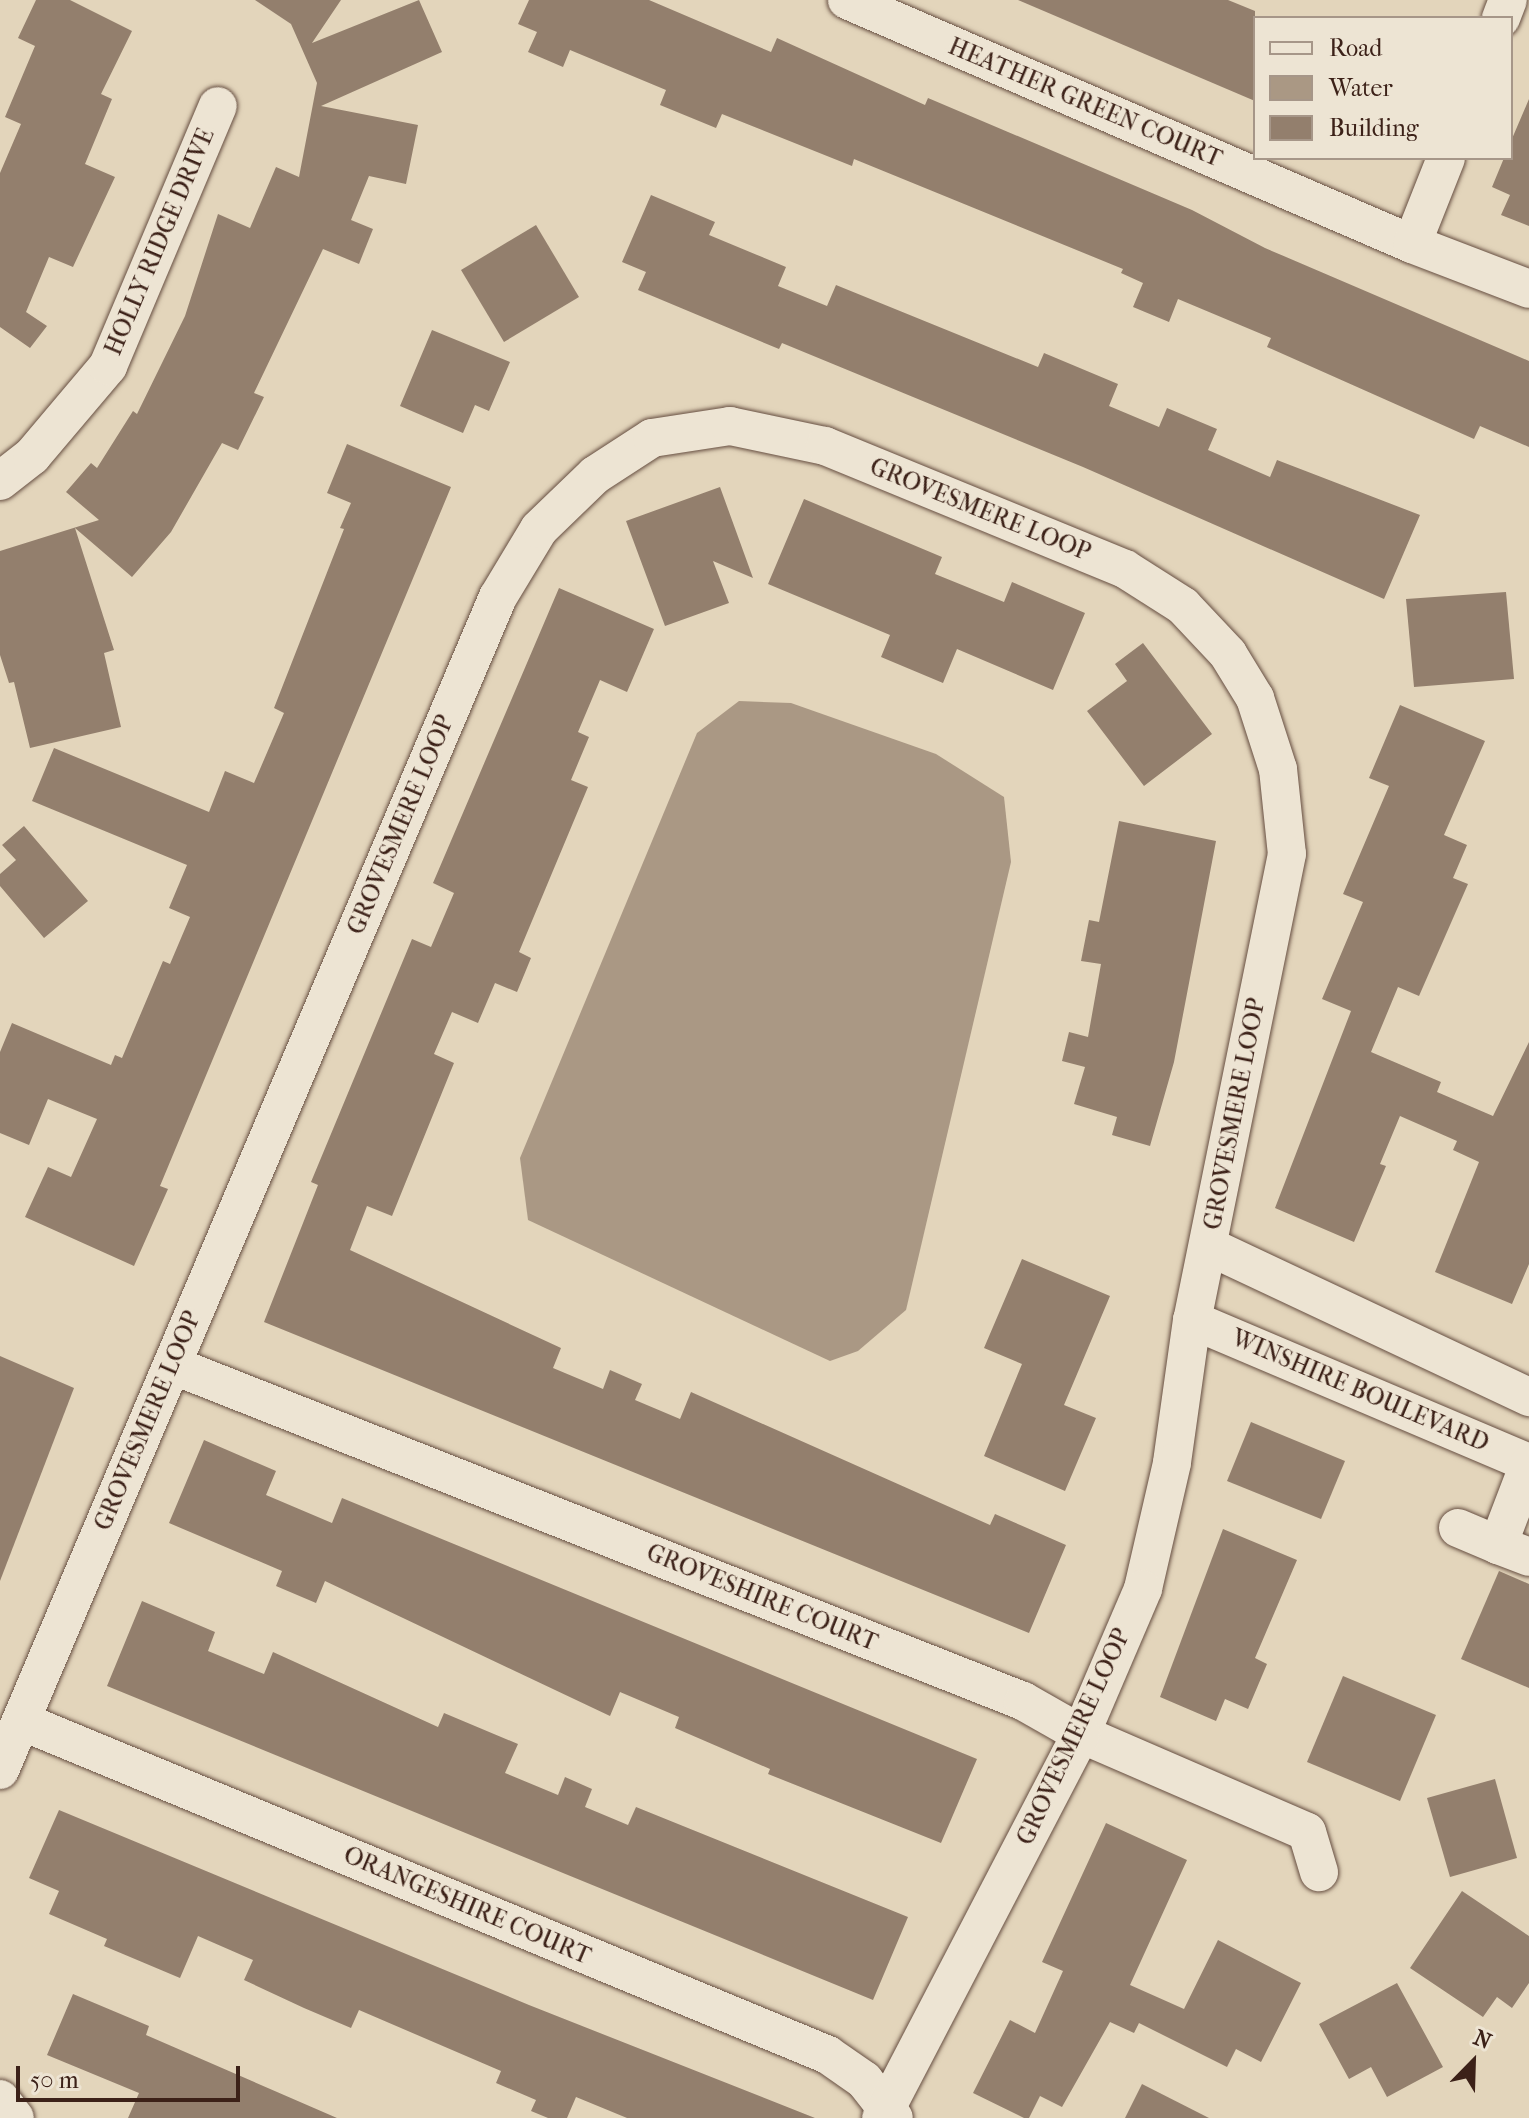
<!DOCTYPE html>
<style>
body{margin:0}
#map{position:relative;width:1529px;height:2118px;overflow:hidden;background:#e3d5bb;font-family:"IM FELL French Canon",serif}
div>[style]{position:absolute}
.water>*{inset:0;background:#aa9884}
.building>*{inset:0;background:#937f6d}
.roads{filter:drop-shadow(0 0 2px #664e41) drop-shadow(0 0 2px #664e41)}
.minor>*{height:38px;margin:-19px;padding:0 19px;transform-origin:19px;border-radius:19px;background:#ede4d3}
span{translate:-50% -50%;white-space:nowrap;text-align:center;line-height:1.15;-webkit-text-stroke:8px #ede4d3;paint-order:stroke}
.street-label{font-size:24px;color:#3c2118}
.legend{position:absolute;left:1253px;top:16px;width:260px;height:144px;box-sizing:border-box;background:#ede4d3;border:2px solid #a69688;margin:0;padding:10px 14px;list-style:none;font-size:24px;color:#3c2118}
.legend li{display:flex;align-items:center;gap:16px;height:40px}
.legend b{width:40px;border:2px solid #a69688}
.north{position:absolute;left:1433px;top:2022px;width:80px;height:80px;-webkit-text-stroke:6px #ede4d3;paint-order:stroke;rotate:23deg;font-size:22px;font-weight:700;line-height:32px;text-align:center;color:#3c2118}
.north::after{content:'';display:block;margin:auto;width:28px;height:36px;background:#3c2118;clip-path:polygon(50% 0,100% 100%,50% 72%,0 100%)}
.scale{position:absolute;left:16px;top:2066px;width:224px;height:36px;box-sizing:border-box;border:4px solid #3c2118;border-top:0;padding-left:10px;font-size:24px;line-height:28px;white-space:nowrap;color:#3c2118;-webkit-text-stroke:6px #ede4d3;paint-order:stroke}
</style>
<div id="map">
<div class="water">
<i style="clip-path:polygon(739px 701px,791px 703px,936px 754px,1004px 797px,1011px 862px,906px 1310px,858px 1351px,830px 1361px,528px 1220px,520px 1158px,697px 733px)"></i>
</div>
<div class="building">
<i style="clip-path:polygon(36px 0,70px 0,132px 31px,101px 94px,112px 99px,85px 164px,115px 177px,73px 267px,49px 257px,26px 312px,47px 326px,30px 348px,0 327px,0 173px,21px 124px,5px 117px,35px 46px,18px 38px)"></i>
<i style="clip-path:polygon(255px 0,341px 0,312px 43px,419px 0,442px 52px,321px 106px,418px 125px,406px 184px,369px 176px,351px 220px,373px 229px,359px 264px,323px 249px,254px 393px,264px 397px,238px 450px,222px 443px,171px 532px,132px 577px,75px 528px,114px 650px,104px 653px,121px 727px,30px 748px,14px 682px,9px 683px,0 655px,0 551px,99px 520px,66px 492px,91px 463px,97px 468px,133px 411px,137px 414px,185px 316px,218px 214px,250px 228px,276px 167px,299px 177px,317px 83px,291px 24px)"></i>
<i style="clip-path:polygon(529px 0,649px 0,771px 52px,777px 38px,925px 105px,928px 98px,1192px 210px,1265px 248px,1529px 361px,1529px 447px,1480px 426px,1474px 439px,1267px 347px,1271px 338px,1178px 299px,1169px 322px,1133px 307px,1143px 283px,1121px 273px,1123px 269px,854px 159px,852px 166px,722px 114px,716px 128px,660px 105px,666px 90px,570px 50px,563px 67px,528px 52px,537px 32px,518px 24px)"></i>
<i style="clip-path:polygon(1018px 0,1228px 0,1255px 11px,1255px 101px)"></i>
<i style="clip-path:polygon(1529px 99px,1529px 226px,1501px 215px,1510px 195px,1492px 187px,1504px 158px,1511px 158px,1511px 141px)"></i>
<i style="clip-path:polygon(651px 195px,715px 222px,709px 235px,786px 267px,778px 286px,827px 306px,836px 285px,1038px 367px,1044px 353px,1118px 384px,1109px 406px,1159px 427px,1167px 408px,1217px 429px,1208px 450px,1270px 477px,1277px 460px,1420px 515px,1384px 599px,1083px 467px,782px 343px,779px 349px,638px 290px,646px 272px,622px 262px)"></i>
<i style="clip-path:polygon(536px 225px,579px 297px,504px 342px,461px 270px)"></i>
<i style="clip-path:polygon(432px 330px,510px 362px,489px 411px,475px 405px,463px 433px,400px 406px)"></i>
<i style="clip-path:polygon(347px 444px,451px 487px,160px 1186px,168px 1189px,134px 1266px,25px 1217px,48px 1167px,71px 1177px,97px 1119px,48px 1099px,29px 1145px,0 1133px,0 1052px,12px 1023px,111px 1065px,115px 1055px,122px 1058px,163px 961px,170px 964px,190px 917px,169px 908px,187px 865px,32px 801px,54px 748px,209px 812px,225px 771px,254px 783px,284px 713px,274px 708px,344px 529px,340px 528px,351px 503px,327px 493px)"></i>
<i style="clip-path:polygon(720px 487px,753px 578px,713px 561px,729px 603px,665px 626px,626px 521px)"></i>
<i style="clip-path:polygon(804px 499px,942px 557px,935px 574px,1004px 602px,1012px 582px,1085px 613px,1053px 690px,957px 649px,943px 683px,881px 657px,890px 635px,768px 584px)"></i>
<i style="clip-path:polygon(559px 588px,654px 629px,627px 692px,600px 680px,578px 732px,589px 737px,571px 780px,588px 787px,519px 952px,531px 958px,517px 992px,495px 983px,478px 1023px,452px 1012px,434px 1054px,454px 1063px,392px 1216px,367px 1206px,350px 1250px,561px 1348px,553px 1368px,603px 1389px,610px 1370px,642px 1384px,635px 1400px,680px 1419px,691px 1392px,990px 1525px,995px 1514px,1066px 1545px,1029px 1633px,264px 1322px,318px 1185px,311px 1182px,412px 939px,431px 947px,454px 893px,433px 883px)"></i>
<i style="clip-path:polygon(1506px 592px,1514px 679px,1414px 687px,1406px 599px)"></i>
<i style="clip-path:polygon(1143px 643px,1212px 734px,1144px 786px,1087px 711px,1127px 681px,1115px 664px)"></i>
<i style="clip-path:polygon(1400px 705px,1485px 741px,1444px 835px,1467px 845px,1453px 878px,1468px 884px,1419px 996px,1398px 987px,1371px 1052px,1441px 1082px,1437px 1092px,1493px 1116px,1529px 1042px,1529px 1264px,1512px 1304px,1435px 1272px,1479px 1162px,1453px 1150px,1457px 1141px,1400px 1116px,1380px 1164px,1386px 1166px,1354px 1242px,1275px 1208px,1351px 1011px,1322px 999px,1363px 902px,1343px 894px,1389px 786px,1369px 778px)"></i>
<i style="clip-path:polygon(1119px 821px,1216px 841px,1174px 1062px,1150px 1146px,1112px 1135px,1117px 1117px,1074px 1104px,1085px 1067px,1062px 1061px,1069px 1032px,1088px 1037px,1101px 964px,1081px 961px,1089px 920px,1099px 922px)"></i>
<i style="clip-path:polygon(24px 826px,88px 901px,44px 938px,0 886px,0 874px,16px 860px,2px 845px)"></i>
<i style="clip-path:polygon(1022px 1259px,1110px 1296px,1064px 1405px,1096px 1418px,1065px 1491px,984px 1456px,1022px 1364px,984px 1348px)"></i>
<i style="clip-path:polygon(0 1356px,74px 1388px,0 1581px)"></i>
<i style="clip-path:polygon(1251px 1422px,1345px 1461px,1321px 1519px,1227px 1481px)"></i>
<i style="clip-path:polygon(204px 1440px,276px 1471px,266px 1495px,332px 1523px,342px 1498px,977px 1759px,941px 1843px,768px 1774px,770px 1769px,675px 1728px,679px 1717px,620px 1692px,610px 1716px,325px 1581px,316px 1603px,276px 1586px,282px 1571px,169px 1523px)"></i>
<i style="clip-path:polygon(1223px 1529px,1297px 1560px,1255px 1658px,1267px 1664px,1248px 1709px,1225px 1699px,1216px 1721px,1160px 1697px)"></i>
<i style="clip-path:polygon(1499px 1571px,1529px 1584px,1529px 1688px,1461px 1659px)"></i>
<i style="clip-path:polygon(142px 1601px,215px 1632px,208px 1651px,264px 1674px,273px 1652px,438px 1727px,444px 1713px,518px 1744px,505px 1773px,558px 1795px,565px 1777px,592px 1789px,585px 1807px,628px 1825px,636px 1807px,908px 1917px,873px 2000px,107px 1686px)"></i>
<i style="clip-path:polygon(1343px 1676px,1436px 1715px,1400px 1801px,1307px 1762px)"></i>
<i style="clip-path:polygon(1495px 1779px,1517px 1858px,1450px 1877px,1427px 1798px)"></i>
<i style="clip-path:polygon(59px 1810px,529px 2005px,815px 2118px,627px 2118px,576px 2097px,567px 2118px,548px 2118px,531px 2111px,536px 2100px,496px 2083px,501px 2071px,359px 2010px,351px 2028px,304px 2008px,244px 1980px,253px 1960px,198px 1936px,180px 1978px,104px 1946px,107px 1939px,49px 1914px,59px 1891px,29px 1878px)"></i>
<i style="clip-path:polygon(1106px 1823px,1187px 1860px,1130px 1985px,1184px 2009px,1218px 1940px,1301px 1983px,1261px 2062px,1236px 2049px,1227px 2067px,1139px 2023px,1134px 2033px,1110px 2022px,1062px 2107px,1040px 2096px,1029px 2118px,1024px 2118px,973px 2093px,1010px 2020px,1035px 2033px,1063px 1971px,1042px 1962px)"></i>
<i style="clip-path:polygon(1462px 1891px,1529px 1936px,1529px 1983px,1512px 2008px,1497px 1997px,1483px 2017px,1410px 1968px)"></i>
<i style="clip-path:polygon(1397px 1983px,1443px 2067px,1387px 2097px,1371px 2067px,1349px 2079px,1319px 2024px)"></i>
<i style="clip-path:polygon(73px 1994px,149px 2026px,146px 2035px,337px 2118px,128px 2118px,139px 2093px,47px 2055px)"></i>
<i style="clip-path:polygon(1142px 2084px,1209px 2118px,1125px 2118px)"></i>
</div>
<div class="roads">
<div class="minor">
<i style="left:847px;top:0;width:615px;rotate:23.36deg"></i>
<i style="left:1412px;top:244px;width:125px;rotate:21deg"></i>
<i style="left:1501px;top:18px;width:19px;rotate:-69deg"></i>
<i style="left:1412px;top:244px;width:92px;rotate:-68.4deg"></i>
<i style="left:0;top:481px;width:41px;rotate:-38deg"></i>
<i style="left:32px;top:456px;width:118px;rotate:-49.8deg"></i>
<i style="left:108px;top:366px;width:282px;rotate:-67.1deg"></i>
<i style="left:1208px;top:1246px;width:355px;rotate:25.2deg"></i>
<i style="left:1192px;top:1320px;width:366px;rotate:23deg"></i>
<i style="left:172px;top:1365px;width:915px;rotate:21.55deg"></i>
<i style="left:1023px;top:1701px;width:67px;rotate:29.6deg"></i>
<i style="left:1081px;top:1734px;width:246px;rotate:23.4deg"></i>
<i style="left:1307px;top:1832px;width:42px;rotate:73.3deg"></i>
<i style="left:1529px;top:1464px;width:87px;rotate:110.9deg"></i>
<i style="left:1498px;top:1545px;width:33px;rotate:21deg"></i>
<i style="left:1458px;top:1528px;width:43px;rotate:23deg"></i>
<i style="left:21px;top:1721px;width:873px;rotate:22.48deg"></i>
<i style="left:828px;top:2055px;width:44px;rotate:34.8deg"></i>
<i style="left:864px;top:2080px;width:48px;rotate:51.7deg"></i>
<i style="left:0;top:1770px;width:1274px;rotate:-67deg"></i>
<i style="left:498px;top:597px;width:79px;rotate:-58.9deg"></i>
<i style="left:539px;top:529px;width:78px;rotate:-44deg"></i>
<i style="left:595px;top:475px;width:68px;rotate:-33deg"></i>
<i style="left:652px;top:438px;width:79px;rotate:-8.7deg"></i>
<i style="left:730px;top:426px;width:97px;rotate:11.9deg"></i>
<i style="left:825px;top:446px;width:324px;rotate:22.3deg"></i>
<i style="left:1125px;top:569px;width:69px;rotate:32.5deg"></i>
<i style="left:1183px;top:606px;width:66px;rotate:46.8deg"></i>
<i style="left:1228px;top:654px;width:52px;rotate:58.5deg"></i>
<i style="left:1255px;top:698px;width:75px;rotate:72.1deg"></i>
<i style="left:1278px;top:769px;width:85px;rotate:84deg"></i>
<i style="left:1287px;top:854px;width:476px;rotate:101.5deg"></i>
<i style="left:1192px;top:1320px;width:144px;rotate:98deg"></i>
<i style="left:1172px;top:1463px;width:129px;rotate:103deg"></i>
<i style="left:1143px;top:1589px;width:158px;rotate:113.2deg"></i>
<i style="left:1081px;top:1734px;width:433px;rotate:117.5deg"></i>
<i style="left:0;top:2099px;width:24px;rotate:52deg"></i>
</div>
</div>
<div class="street-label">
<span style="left:1085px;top:103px;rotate:23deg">HEATHER GREEN COURT</span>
<span style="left:160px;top:242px;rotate:-67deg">HOLLY RIDGE DRIVE</span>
<span style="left:980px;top:510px;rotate:22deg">GROVESMERE LOOP</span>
<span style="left:401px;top:825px;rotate:-67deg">GROVESMERE LOOP</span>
<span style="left:1235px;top:1114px;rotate:-79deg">GROVESMERE LOOP</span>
<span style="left:1360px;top:1391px;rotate:23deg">WINSHIRE BOULEVARD</span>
<span style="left:148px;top:1421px;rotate:-67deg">GROVESMERE LOOP</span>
<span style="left:762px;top:1598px;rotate:22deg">GROVESHIRE COURT</span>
<span style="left:1074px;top:1737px;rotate:-65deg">GROVESMERE LOOP</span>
<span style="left:467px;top:1906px;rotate:23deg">ORANGESHIRE COURT</span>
</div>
<ul class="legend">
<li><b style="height:10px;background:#ede4d3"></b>Road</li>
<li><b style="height:22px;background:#aa9884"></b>Water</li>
<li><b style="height:22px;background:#937f6d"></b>Building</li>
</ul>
<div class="north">N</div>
<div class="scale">50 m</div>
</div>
